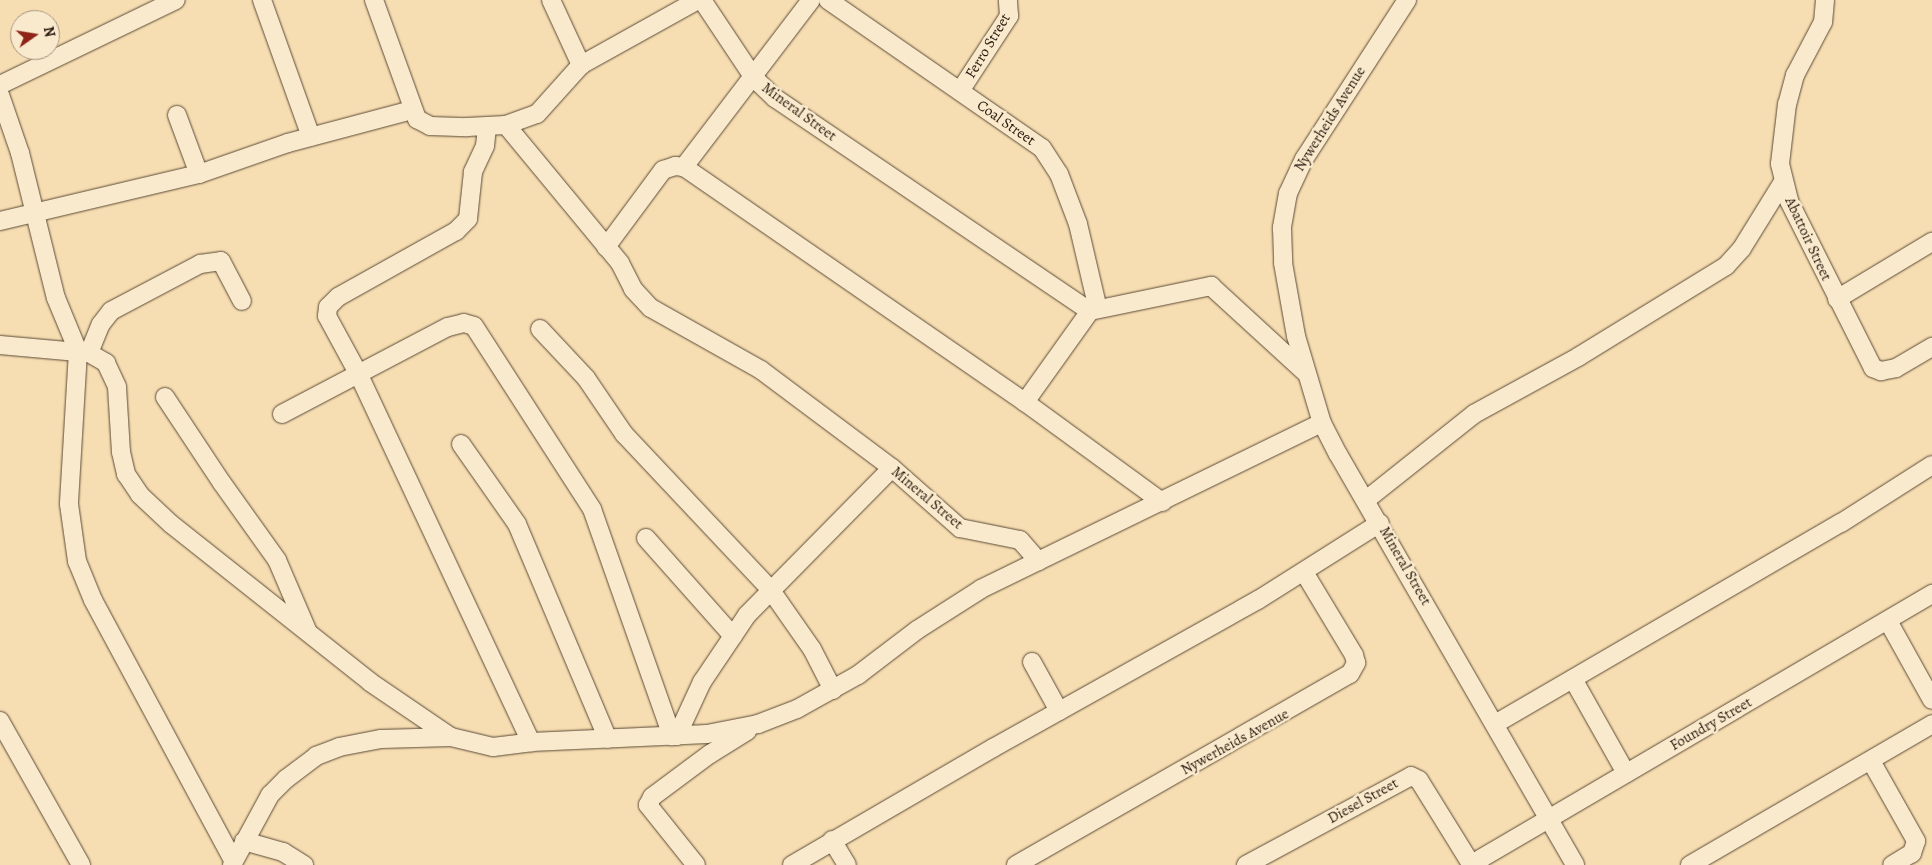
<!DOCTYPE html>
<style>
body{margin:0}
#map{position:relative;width:1932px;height:865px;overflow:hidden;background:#f7deb2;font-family:Alegreya,serif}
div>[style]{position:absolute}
.roads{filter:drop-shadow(0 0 1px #5b4a37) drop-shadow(0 0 1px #5b4a37)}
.street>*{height:18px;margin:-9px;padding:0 9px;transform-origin:9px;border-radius:9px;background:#faeacd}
span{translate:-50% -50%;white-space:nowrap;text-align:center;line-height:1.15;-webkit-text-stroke:5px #faeacd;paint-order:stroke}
.street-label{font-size:15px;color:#27190e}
.north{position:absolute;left:10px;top:10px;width:50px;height:50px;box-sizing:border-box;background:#faeacd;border:1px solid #a69681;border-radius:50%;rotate:77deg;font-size:14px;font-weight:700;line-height:20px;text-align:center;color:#27190e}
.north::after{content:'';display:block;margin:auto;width:18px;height:22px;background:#8f2418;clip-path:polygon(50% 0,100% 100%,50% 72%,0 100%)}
</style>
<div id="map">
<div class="roads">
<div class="street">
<i style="left:262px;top:0;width:145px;rotate:70.3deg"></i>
<i style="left:374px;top:0;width:127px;rotate:70.1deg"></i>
<i style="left:417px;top:119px;width:15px;rotate:28deg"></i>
<i style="left:430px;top:126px;width:37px;rotate:2deg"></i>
<i style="left:467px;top:127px;width:39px;rotate:-3deg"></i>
<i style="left:506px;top:125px;width:33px;rotate:-20deg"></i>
<i style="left:537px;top:114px;width:66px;rotate:-48.1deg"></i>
<i style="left:581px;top:65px;width:134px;rotate:-29.1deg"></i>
<i style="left:551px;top:0;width:72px;rotate:65.2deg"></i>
<i style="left:702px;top:0;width:94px;rotate:56.3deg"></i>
<i style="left:754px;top:78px;width:29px;rotate:44deg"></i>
<i style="left:775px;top:98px;width:380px;rotate:34.1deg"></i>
<i style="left:1090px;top:311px;width:112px;rotate:125.5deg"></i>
<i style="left:811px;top:0;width:210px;rotate:127.3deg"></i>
<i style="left:684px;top:167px;width:414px;rotate:34.6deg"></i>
<i style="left:1025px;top:402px;width:170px;rotate:36.1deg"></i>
<i style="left:828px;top:0;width:260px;rotate:34.7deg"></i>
<i style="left:1042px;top:148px;width:31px;rotate:57deg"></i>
<i style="left:1059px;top:174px;width:53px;rotate:69.2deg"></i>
<i style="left:1078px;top:224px;width:87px;rotate:76.8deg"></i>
<i style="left:1407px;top:0;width:189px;rotate:122.9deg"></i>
<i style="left:1304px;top:159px;width:38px;rotate:115deg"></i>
<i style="left:1288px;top:193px;width:36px;rotate:100deg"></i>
<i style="left:1282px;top:228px;width:35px;rotate:88deg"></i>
<i style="left:1283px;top:263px;width:74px;rotate:79.9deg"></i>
<i style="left:1296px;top:336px;width:91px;rotate:73.4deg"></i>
<i style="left:1322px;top:423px;width:35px;rotate:63deg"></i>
<i style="left:1338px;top:454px;width:474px;rotate:60deg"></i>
<i style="left:1825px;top:0;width:22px;rotate:95deg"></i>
<i style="left:1823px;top:22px;width:60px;rotate:117.8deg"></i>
<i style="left:1795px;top:75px;width:30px;rotate:105deg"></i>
<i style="left:1787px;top:104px;width:60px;rotate:96.7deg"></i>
<i style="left:1780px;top:164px;width:38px;rotate:76deg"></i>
<i style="left:1789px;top:201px;width:187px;rotate:63.3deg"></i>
<i style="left:1873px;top:368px;width:9px;rotate:21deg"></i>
<i style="left:1881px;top:371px;width:15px;rotate:-11deg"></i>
<i style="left:1896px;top:368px;width:42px;rotate:-30.3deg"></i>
<i style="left:0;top:85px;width:195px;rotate:-25.8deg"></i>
<i style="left:960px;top:91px;width:90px;rotate:-56.8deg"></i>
<i style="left:1009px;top:16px;width:16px;rotate:-94deg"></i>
<i style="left:0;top:95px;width:61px;rotate:71deg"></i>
<i style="left:20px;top:153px;width:149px;rotate:76.1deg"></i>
<i style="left:56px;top:298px;width:57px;rotate:67.5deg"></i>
<i style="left:78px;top:351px;width:153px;rotate:93.4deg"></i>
<i style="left:69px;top:504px;width:58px;rotate:82deg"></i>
<i style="left:77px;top:561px;width:42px;rotate:67.7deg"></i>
<i style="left:93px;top:600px;width:295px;rotate:61.7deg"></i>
<i style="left:177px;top:115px;width:63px;rotate:69.6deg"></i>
<i style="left:506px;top:125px;width:179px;rotate:50.4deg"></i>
<i style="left:620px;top:263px;width:29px;rotate:63deg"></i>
<i style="left:633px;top:289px;width:26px;rotate:47deg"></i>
<i style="left:651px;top:308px;width:126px;rotate:29.4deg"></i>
<i style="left:761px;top:370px;width:164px;rotate:36.8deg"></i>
<i style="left:892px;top:468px;width:91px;rotate:41.4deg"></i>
<i style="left:960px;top:528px;width:61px;rotate:11.3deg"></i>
<i style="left:1020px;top:540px;width:28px;rotate:49deg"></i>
<i style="left:487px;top:127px;width:19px;rotate:96deg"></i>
<i style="left:485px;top:146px;width:29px;rotate:115deg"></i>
<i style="left:473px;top:172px;width:47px;rotate:96.1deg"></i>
<i style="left:468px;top:219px;width:17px;rotate:135deg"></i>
<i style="left:456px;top:231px;width:135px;rotate:150.8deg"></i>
<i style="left:338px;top:297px;width:14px;rotate:135deg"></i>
<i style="left:328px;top:307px;width:9px;rotate:96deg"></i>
<i style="left:327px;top:316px;width:65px;rotate:61.5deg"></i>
<i style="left:358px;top:373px;width:408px;rotate:64.9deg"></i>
<i style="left:0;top:221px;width:204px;rotate:-13.3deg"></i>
<i style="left:199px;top:174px;width:94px;rotate:-19.2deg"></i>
<i style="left:288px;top:143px;width:128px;rotate:-14.9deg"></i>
<i style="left:606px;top:247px;width:96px;rotate:-53.5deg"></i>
<i style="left:663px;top:170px;width:13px;rotate:-18deg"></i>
<i style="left:675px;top:166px;width:9px;rotate:6deg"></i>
<i style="left:1837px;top:299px;width:111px;rotate:-31deg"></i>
<i style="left:1090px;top:311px;width:124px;rotate:-11.7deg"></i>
<i style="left:1211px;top:286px;width:129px;rotate:42.5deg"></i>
<i style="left:540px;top:329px;width:67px;rotate:46.8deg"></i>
<i style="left:586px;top:378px;width:68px;rotate:55.8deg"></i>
<i style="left:624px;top:434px;width:213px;rotate:46.7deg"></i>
<i style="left:770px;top:589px;width:73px;rotate:55deg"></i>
<i style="left:812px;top:649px;width:46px;rotate:62.9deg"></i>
<i style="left:0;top:345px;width:89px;rotate:5.1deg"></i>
<i style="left:89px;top:353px;width:20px;rotate:30deg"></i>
<i style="left:106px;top:363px;width:26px;rotate:65deg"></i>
<i style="left:117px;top:387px;width:65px;rotate:86.5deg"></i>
<i style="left:121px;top:452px;width:23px;rotate:77deg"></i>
<i style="left:126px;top:474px;width:25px;rotate:56deg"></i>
<i style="left:140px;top:495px;width:42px;rotate:43.1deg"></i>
<i style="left:171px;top:524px;width:254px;rotate:38.4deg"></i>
<i style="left:370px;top:682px;width:98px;rotate:34.2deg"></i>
<i style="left:451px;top:737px;width:43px;rotate:13.4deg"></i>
<i style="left:493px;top:747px;width:38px;rotate:-7deg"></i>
<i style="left:531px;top:742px;width:176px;rotate:-2.6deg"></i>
<i style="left:707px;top:734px;width:52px;rotate:-11.1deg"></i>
<i style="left:758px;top:724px;width:42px;rotate:-21deg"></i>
<i style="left:797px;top:709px;width:70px;rotate:-29.1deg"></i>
<i style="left:858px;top:675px;width:74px;rotate:-37.3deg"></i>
<i style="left:917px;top:630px;width:76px;rotate:-32.6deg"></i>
<i style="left:981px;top:589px;width:379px;rotate:-26deg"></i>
<i style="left:89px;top:353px;width:31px;rotate:-68deg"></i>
<i style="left:101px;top:324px;width:16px;rotate:-52deg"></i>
<i style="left:111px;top:311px;width:101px;rotate:-27.8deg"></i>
<i style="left:200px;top:264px;width:21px;rotate:-8deg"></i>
<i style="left:221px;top:261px;width:45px;rotate:62.3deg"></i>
<i style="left:165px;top:397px;width:103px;rotate:56.5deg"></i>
<i style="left:222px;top:483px;width:95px;rotate:54.5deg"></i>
<i style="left:277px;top:560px;width:76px;rotate:66.8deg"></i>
<i style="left:282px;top:414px;width:187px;rotate:-27.7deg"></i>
<i style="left:448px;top:327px;width:16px;rotate:-14deg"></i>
<i style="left:464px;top:323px;width:10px;rotate:17deg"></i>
<i style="left:474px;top:326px;width:218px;rotate:57.2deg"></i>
<i style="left:592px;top:509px;width:241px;rotate:70.6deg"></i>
<i style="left:461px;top:444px;width:98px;rotate:55deg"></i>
<i style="left:517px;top:524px;width:233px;rotate:67.1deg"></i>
<i style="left:1366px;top:500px;width:138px;rotate:-38.5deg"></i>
<i style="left:1474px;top:414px;width:119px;rotate:-28.7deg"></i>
<i style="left:1578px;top:357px;width:174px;rotate:-31.6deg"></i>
<i style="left:1726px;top:266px;width:24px;rotate:-48deg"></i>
<i style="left:1742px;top:248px;width:78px;rotate:-58.2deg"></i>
<i style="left:646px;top:538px;width:131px;rotate:48.4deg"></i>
<i style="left:1888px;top:621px;width:90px;rotate:60.9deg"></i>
<i style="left:1032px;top:662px;width:56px;rotate:61.1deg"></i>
<i style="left:1573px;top:679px;width:108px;rotate:60.6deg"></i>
<i style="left:0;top:721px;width:165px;rotate:60.6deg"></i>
<i style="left:1495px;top:724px;width:400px;rotate:-30.2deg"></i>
<i style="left:1841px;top:523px;width:108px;rotate:-32.5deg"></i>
<i style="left:677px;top:736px;width:60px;rotate:-65.2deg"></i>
<i style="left:702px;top:682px;width:81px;rotate:-56.1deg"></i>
<i style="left:747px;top:615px;width:206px;rotate:-45.4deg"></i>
<i style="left:1871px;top:761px;width:92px;rotate:60.6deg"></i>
<i style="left:1916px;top:841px;width:13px;rotate:108deg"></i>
<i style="left:1912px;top:853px;width:23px;rotate:149deg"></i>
<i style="left:832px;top:840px;width:29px;rotate:59deg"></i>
<i style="left:244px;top:841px;width:41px;rotate:15.8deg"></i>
<i style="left:283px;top:852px;width:25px;rotate:32deg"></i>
<i style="left:232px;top:865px;width:80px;rotate:-61.5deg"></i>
<i style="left:270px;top:795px;width:23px;rotate:-45deg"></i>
<i style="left:286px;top:779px;width:38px;rotate:-37deg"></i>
<i style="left:316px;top:756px;width:25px;rotate:-21deg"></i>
<i style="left:339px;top:747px;width:43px;rotate:-10.8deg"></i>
<i style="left:381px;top:739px;width:70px;rotate:-1.6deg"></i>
<i style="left:696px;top:865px;width:77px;rotate:-128.7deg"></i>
<i style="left:648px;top:805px;width:9px;rotate:-63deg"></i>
<i style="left:652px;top:797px;width:72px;rotate:-36.6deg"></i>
<i style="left:710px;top:754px;width:44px;rotate:-31.9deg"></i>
<i style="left:792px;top:865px;width:233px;rotate:-30.2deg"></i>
<i style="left:993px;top:748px;width:304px;rotate:-29.2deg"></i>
<i style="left:1258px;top:600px;width:144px;rotate:-32.3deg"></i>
<i style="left:1016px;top:865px;width:385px;rotate:-29.8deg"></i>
<i style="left:1350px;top:674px;width:13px;rotate:-61deg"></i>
<i style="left:1356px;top:663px;width:8px;rotate:-104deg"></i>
<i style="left:1354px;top:655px;width:97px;rotate:-121.1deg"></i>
<i style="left:1246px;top:865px;width:187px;rotate:-28.3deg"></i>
<i style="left:1411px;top:776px;width:9px;rotate:27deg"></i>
<i style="left:1419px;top:780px;width:99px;rotate:58.2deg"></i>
<i style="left:1470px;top:865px;width:536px;rotate:-30.4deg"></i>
<i style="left:1690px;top:865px;width:280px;rotate:-30.2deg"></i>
</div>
</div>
<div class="street-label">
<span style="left:988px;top:46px;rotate:-59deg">Ferro Street</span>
<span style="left:799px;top:112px;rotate:36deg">Mineral Street</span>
<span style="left:1330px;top:119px;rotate:-58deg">Nywerheids Avenue</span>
<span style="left:1006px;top:123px;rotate:35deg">Coal Street</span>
<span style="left:1808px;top:239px;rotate:65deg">Abattoir Street</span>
<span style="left:927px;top:498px;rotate:40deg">Mineral Street</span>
<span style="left:1405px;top:566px;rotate:60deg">Mineral Street</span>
<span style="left:1711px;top:724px;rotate:-30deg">Foundry Street</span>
<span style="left:1235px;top:742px;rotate:-29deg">Nywerheids Avenue</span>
<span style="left:1363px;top:801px;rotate:-29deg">Diesel Street</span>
</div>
<div class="north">N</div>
</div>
